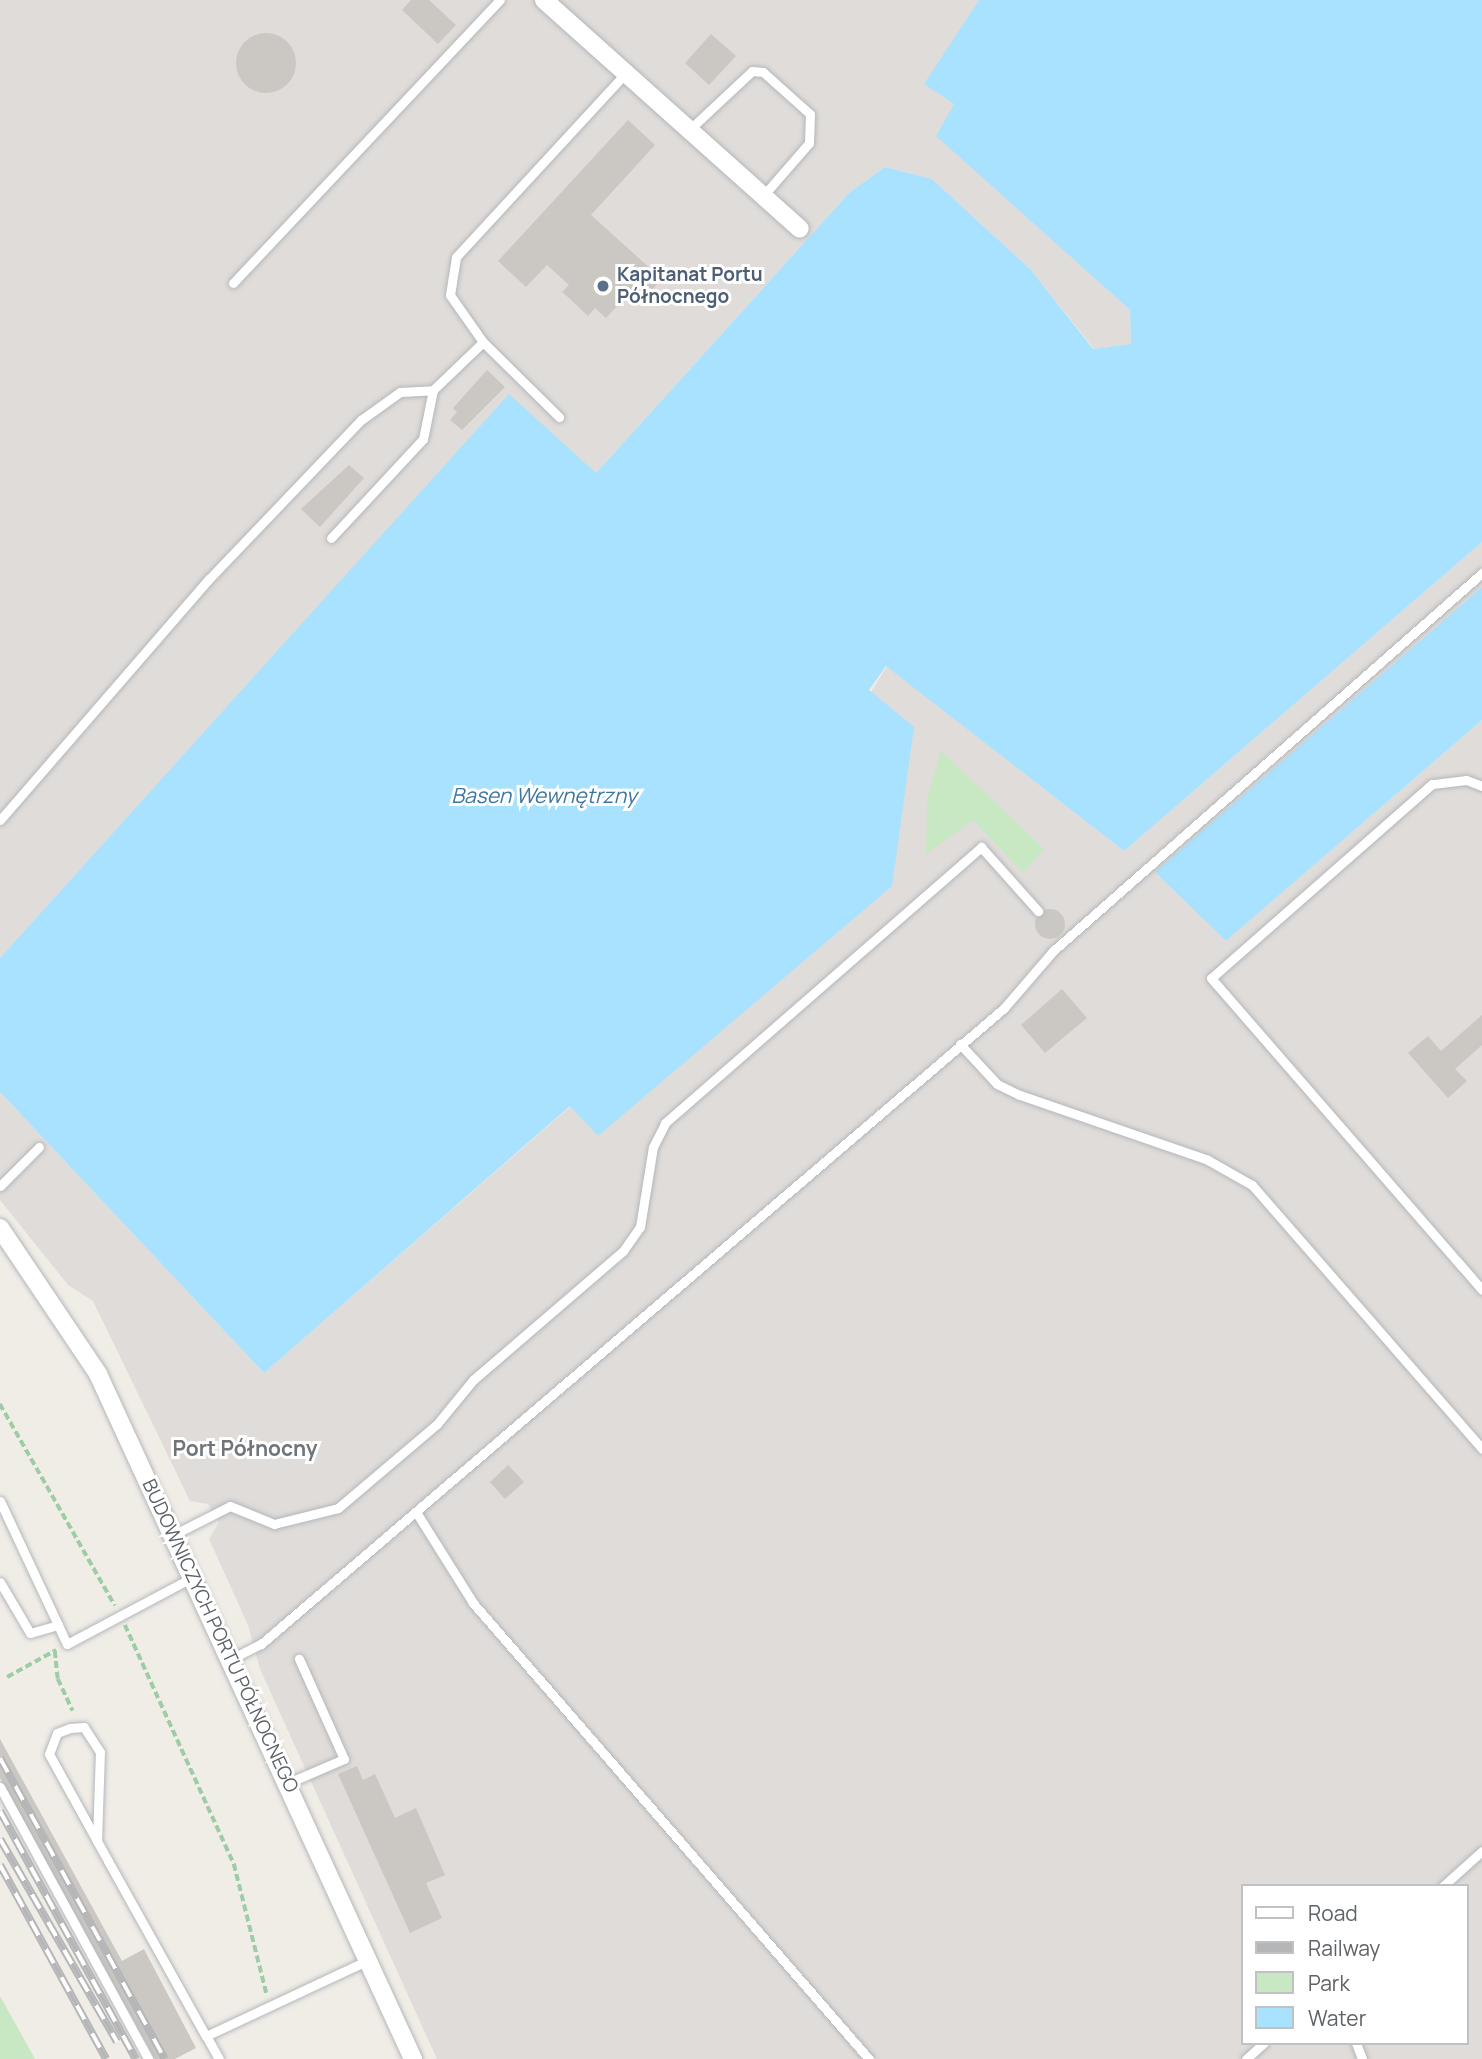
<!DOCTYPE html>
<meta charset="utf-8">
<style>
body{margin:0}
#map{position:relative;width:1482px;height:2059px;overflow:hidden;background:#f0ede7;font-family:Manrope,sans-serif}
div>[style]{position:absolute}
.industrial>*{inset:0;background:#dfdcd9}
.green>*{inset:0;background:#c7e8c3}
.water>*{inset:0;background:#a8e2ff}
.building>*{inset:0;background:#cbc8c3}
.round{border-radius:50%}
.path>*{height:3.5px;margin-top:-1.75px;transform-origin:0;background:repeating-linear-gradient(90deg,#9dcca6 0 7px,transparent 0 10.5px)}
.roads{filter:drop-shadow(0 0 2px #b4b7bb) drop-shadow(0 0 2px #b4b7bb)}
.service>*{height:9px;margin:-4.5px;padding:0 4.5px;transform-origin:4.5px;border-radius:4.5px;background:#fff}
.minor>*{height:18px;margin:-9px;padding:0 9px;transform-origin:9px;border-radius:9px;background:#fff}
.rail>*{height:8px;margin-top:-4px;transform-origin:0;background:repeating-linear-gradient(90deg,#fff 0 16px,#b5b6b7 0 32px);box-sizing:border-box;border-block:2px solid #b5b6b7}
.dots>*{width:19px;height:19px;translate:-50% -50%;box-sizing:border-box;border:4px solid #fff;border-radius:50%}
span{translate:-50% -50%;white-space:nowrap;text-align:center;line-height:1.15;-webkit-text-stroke:6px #fff;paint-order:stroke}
.service-label{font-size:19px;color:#4e5e75;font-weight:700}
.left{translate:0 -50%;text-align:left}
.street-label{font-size:19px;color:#5e6367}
.water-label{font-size:21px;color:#3d77a1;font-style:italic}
.neighbourhood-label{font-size:21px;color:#6f7579;font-weight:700}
.legend{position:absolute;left:1241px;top:1884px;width:228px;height:161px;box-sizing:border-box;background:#fff;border:2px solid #bfc1c2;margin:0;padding:9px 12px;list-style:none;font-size:21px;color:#5e6367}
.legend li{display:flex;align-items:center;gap:14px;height:35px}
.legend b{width:35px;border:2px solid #bfc1c2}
</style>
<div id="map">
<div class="industrial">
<i style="clip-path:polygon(0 0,979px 0,925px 84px,954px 104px,937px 136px,1130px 310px,1131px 344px,1094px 349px,1031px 270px,932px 179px,885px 167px,850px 192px,595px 474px,509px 395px,0 958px)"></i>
<i style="clip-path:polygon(evenodd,1482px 542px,1482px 587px,1156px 872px,1226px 941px,1482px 720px,1482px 2059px,437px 2059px,260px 1669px,248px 1625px,209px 1539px,219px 1522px,208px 1504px,190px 1501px,93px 1301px,68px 1285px,0 1200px,0 1092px,264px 1373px,571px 1106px,598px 1136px,887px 666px,1124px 851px,1482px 542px,1242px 1886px,1466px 1886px,1466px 2043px,1242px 2043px,1242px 1886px)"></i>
</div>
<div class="green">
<i style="clip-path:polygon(941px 751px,1044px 849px,1023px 873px,973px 820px,926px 854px,927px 799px)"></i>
<i style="clip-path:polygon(0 1996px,35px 2059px,0 2059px)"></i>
</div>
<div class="water">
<i style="clip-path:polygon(979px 0,1482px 0,1482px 542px,1124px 851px,886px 666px,869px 690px,914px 727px,892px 886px,598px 1136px,570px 1106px,264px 1373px,0 1092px,0 958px,509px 394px,596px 473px,850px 192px,885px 167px,932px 179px,1031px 270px,1093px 349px,1131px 344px,1130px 310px,936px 136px,954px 104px,924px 84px)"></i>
<i style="clip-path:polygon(1482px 587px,1482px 720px,1226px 941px,1155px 872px)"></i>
</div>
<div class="building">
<i style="clip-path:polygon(411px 0,429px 0,456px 25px,438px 44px,402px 10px)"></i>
<i class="round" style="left:236px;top:33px;width:60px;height:60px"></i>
<i style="clip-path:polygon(711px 34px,736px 56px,709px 85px,685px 63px)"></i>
<i style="clip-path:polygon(628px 120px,655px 145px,591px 215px,662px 279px,639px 304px,628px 294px,606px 318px,595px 308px,588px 316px,569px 298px,562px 292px,569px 285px,547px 265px,526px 287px,498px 261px)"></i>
<i style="clip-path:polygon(487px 370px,505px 387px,462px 430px,450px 420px,457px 412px,453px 408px)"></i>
<i style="clip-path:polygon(349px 465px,364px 478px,320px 527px,301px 509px)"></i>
<i class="round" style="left:1035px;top:909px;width:30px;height:30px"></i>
<i style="clip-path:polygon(1062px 989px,1087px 1018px,1045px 1053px,1021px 1025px)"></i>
<i style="clip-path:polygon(1482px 1015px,1482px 1045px,1455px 1069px,1467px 1081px,1448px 1098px,1408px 1053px,1428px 1036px,1441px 1051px)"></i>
<i style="clip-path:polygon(508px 1465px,524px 1482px,505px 1499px,490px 1482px)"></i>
<i style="clip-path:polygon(0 1739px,122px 1961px,144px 1949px,196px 2048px,175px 2059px,155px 2059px,0 1778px)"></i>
<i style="clip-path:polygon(357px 1766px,363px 1780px,375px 1774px,395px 1818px,416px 1808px,445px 1875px,426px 1883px,442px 1918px,410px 1933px,338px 1774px)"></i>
</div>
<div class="path">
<i style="left:0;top:1404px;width:232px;rotate:60.3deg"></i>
<i style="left:125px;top:1625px;width:263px;rotate:65.5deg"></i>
<i style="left:234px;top:1864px;width:135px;rotate:75.9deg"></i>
<i style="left:55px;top:1651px;width:28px;rotate:84deg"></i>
<i style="left:58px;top:1679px;width:35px;rotate:65deg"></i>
<i style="left:7px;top:1677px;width:56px;rotate:-28.9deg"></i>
</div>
<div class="roads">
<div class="service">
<i style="left:689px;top:130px;width:86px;rotate:-43.1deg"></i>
<i style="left:752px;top:71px;width:11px;rotate:5deg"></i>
<i style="left:763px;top:72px;width:63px;rotate:41.8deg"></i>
<i style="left:810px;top:114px;width:29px;rotate:92deg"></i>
<i style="left:809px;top:143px;width:70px;rotate:131deg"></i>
<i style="left:233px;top:283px;width:389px;rotate:-46.7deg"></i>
<i style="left:483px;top:342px;width:57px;rotate:-125.1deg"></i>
<i style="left:450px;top:295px;width:38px;rotate:-81deg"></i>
<i style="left:456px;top:257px;width:251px;rotate:-47.3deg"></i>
<i style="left:331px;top:538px;width:135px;rotate:-47.1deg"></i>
<i style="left:423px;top:439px;width:50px;rotate:-78.5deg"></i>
<i style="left:433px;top:390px;width:69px;rotate:-43.8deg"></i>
<i style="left:483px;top:342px;width:107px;rotate:44.6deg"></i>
<i style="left:1482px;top:786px;width:17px;rotate:-159deg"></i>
<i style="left:1466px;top:780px;width:34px;rotate:173deg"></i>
<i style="left:1432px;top:784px;width:294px;rotate:138.7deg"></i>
<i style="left:1211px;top:978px;width:413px;rotate:49deg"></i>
<i style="left:0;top:820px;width:319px;rotate:-49.1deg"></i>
<i style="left:209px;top:579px;width:220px;rotate:-46.3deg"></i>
<i style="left:361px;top:420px;width:48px;rotate:-35.7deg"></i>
<i style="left:400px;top:392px;width:33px;rotate:-3deg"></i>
<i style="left:960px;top:1044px;width:54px;rotate:47.2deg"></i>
<i style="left:997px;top:1084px;width:25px;rotate:26deg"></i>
<i style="left:1020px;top:1095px;width:197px;rotate:19deg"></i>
<i style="left:1206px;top:1159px;width:53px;rotate:29.5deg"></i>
<i style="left:1252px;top:1185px;width:350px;rotate:48.9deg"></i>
<i style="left:0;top:1186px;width:55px;rotate:-45deg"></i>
<i style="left:0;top:1501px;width:137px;rotate:64.9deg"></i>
<i style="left:58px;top:1625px;width:29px;rotate:164deg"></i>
<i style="left:30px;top:1633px;width:59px;rotate:-120.5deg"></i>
<i style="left:416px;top:1512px;width:107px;rotate:57.9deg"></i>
<i style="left:473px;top:1603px;width:604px;rotate:49.03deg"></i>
<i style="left:173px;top:1535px;width:64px;rotate:-27deg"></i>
<i style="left:230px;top:1506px;width:48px;rotate:22.2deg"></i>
<i style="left:274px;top:1524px;width:66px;rotate:-14deg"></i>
<i style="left:338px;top:1508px;width:130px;rotate:-40.3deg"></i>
<i style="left:437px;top:1424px;width:57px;rotate:-50.7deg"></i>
<i style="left:473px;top:1380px;width:198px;rotate:-40.7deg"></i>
<i style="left:623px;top:1251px;width:29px;rotate:-55deg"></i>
<i style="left:640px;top:1227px;width:81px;rotate:-80.8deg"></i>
<i style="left:653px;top:1147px;width:27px;rotate:-63deg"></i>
<i style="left:665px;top:1123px;width:420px;rotate:-41.1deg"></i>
<i style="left:981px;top:847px;width:86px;rotate:48.3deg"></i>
<i style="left:58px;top:1625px;width:21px;rotate:65deg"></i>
<i style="left:67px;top:1644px;width:143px;rotate:-28deg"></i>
<i style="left:231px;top:1659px;width:34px;rotate:-27deg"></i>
<i style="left:261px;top:1644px;width:978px;rotate:-40.56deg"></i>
<i style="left:1004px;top:1008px;width:75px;rotate:-49.3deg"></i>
<i style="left:1053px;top:951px;width:572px;rotate:-41.38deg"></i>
<i style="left:288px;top:1783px;width:61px;rotate:-23.2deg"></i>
<i style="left:344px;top:1759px;width:110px;rotate:-114.2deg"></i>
<i style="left:0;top:1787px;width:310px;rotate:61.4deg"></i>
<i style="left:97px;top:1841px;width:89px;rotate:-88.1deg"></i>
<i style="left:100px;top:1752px;width:30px;rotate:-123deg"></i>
<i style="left:84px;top:1727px;width:14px;rotate:176deg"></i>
<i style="left:70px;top:1728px;width:14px;rotate:159deg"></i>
<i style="left:57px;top:1733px;width:22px;rotate:111deg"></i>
<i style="left:49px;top:1754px;width:99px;rotate:61.1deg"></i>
<i style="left:97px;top:1841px;width:23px;rotate:61deg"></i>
<i style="left:108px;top:1861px;width:201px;rotate:60.8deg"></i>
<i style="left:1443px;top:1886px;width:52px;rotate:-41.9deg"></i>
<i style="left:1356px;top:2043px;width:17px;rotate:69deg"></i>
<i style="left:219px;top:2059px;width:26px;rotate:-119deg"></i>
<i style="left:206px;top:2036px;width:179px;rotate:-25.1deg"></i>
<i style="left:1246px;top:2059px;width:24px;rotate:-42deg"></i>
</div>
<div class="minor">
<i style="left:544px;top:0;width:343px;rotate:41.8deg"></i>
<i style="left:0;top:1228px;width:176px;rotate:56.1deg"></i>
<i style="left:98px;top:1374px;width:754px;rotate:65.3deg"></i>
</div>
</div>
<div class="rail">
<i style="left:0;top:1758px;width:343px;rotate:61.3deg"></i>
<i style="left:0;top:1811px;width:283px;rotate:61.3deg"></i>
<i style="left:0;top:1839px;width:234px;rotate:60deg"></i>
<i style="left:0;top:1865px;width:221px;rotate:61.3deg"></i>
</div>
<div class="dots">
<i style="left:603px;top:286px;background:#5c6f8a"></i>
</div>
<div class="service-label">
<span class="left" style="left:617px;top:286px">Kapitanat Portu<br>Północnego</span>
</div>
<div class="street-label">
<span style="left:220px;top:1636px;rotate:65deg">BUDOWNICZYCH PORTU PÓŁNOCNEGO</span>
</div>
<div class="water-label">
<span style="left:544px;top:795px">Basen Wewnętrzny</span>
</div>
<div class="neighbourhood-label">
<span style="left:245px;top:1448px">Port Północny</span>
</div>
<ul class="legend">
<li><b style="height:9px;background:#fff"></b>Road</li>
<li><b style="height:9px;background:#b5b6b7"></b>Railway</li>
<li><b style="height:19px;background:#c7e8c3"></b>Park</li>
<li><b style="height:19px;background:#a8e2ff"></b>Water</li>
</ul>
</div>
